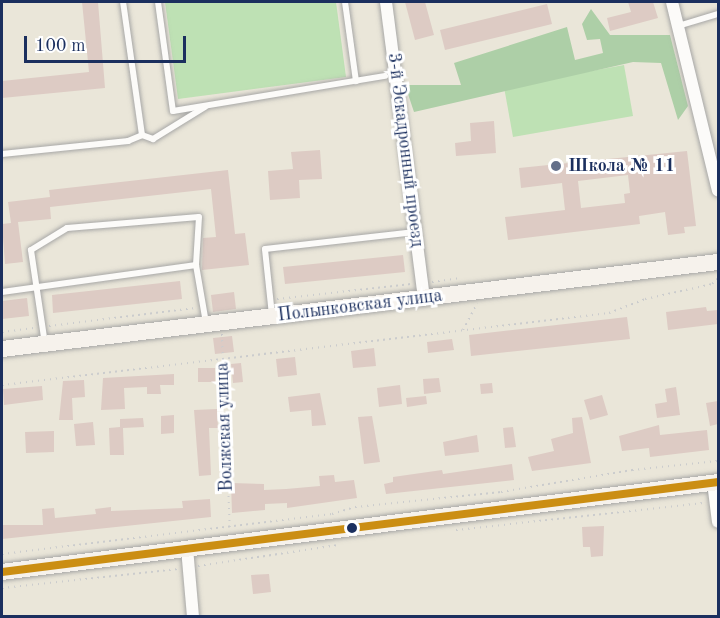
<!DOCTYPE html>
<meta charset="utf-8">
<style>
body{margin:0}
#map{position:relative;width:720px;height:618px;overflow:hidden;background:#eae6d9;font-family:"Old Standard TT",serif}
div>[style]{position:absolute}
.green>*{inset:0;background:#bee1b4}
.forest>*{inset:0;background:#adcfa7}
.building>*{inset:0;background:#ddcbc4}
.path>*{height:2px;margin-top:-1px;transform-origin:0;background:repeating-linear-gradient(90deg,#cbcccd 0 1.5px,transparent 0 6px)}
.roads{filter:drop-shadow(0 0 2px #a7a7a6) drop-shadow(0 0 2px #a7a7a6)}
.lane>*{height:6px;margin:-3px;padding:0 3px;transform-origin:3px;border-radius:3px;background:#fcfbf9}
.street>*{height:12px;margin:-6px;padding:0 6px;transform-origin:6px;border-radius:6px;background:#fcfbf9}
.secondary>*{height:16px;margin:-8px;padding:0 8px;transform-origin:8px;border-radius:8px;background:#f6f2ec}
.bus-1>*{height:8px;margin:-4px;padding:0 4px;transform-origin:4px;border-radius:4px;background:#cb8e13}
.dots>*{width:16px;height:16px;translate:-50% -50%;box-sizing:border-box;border:3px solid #fff;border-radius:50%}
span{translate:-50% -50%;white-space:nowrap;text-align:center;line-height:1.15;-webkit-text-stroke:6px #fff;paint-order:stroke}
.street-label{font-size:18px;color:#1b2f5e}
.poi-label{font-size:18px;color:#1b2f5e;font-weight:700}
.left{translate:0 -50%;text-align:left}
.frame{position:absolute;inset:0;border:3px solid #1b2f5e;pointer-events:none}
.scale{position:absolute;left:24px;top:36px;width:162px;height:27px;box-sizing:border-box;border:3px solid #1b2f5e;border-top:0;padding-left:8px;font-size:18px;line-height:21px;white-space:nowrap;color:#1b2f5e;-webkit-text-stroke:4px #fff;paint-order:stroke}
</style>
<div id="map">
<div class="green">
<i style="clip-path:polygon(165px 2px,336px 2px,346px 77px,178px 99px)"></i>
<i style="clip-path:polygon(624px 65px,633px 116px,513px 137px,504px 87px)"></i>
</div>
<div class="forest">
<i style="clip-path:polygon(591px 9px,610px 35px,670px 35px,688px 106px,678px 120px,661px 63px,633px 62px,414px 112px,405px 85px,461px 85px,454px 63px,567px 27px,575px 60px,603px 53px,600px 39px,587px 40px,582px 24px)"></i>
</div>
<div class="building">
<i style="clip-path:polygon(82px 2px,98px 2px,105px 88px,2px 98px,2px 81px,89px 72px)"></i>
<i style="clip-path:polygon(405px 2px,425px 2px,434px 35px,415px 40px)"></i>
<i style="clip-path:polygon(628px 2px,653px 2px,658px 18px,610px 31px,607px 18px,631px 12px)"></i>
<i style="clip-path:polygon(547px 4px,552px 24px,445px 50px,440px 30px)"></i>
<i style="clip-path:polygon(494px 121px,496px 153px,456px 156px,455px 143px,471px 141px,470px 123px)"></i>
<i style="clip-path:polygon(320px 150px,322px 179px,299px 180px,300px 198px,270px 200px,268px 171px,293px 169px,291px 152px)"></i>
<i style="clip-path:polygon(evenodd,687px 151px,696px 226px,684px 227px,685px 233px,668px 235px,665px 212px,639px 216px,640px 224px,508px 240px,505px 217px,565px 210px,562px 183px,521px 188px,519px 168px,687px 151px,628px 175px,630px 193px,624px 194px,625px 203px,581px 208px,578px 181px,628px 175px)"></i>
<i style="clip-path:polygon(228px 170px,235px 234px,245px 233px,249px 265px,202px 270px,203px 238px,216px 237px,211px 189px,50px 207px,51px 219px,18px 222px,23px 262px,5px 264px,2px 224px,11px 223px,8px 202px,50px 197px,49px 190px)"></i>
<i style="clip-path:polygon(403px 255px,405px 272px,285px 284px,283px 267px)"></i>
<i style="clip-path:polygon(180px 281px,182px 299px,53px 313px,52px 295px)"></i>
<i style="clip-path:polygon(234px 292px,236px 309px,213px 312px,211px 295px)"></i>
<i style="clip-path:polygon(27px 298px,29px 316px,2px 319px,2px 301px)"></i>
<i style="clip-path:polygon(706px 307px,707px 311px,718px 310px,718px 324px,668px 330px,666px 312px)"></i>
<i style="clip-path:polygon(627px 317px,630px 339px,471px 356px,469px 335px)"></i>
<i style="clip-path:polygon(232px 336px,234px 352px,215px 354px,213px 338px)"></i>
<i style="clip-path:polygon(452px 339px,454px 350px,428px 353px,427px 342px)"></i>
<i style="clip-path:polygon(374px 348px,376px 366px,353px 368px,351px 351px)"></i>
<i style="clip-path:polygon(295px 357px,297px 375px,278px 377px,276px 359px)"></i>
<i style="clip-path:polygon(241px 363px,243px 382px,233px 383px,231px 364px)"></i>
<i style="clip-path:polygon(198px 368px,215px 368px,215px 382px,198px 382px)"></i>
<i style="clip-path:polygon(174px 374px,174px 385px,160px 385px,161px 394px,147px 394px,147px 387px,124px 388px,125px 409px,101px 410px,103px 378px)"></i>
<i style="clip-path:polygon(439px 378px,441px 392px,424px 394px,423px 379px)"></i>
<i style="clip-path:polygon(84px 380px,85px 397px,72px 398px,73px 420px,59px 420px,63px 381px)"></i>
<i style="clip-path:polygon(492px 383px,493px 393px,481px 394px,480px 384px)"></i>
<i style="clip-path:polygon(400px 385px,402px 404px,379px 407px,377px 388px)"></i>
<i style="clip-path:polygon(42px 386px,43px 400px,4px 405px,3px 389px)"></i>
<i style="clip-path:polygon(676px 387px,680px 415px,657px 418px,655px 404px,667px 402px,665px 389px)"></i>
<i style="clip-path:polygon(320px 393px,326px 425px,312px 426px,311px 410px,290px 412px,288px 397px)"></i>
<i style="clip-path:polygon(602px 395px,608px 415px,590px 420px,584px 400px)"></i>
<i style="clip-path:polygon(426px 396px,427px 404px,407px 407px,406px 398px)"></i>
<i style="clip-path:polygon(718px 401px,718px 424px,710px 426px,706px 403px)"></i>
<i style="clip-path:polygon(217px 409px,218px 428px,209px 428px,211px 475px,199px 476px,194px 410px)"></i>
<i style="clip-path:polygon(174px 415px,174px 433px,161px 434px,161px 416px)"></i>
<i style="clip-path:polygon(372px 416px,380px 462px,364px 464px,358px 417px)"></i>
<i style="clip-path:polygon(582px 417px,591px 463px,532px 471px,528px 457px,554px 451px,551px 439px,573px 433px,572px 418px)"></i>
<i style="clip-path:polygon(143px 418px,144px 427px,123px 428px,124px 455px,110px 455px,109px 428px,120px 427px,120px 419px)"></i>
<i style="clip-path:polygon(93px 422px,95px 445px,76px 446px,74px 424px)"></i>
<i style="clip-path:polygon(659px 425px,660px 435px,707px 430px,709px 450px,650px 457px,649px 448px,622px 451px,619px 436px)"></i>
<i style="clip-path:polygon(513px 427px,516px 447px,505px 448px,503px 428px)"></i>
<i style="clip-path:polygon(54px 431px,54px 452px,26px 453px,25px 432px)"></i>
<i style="clip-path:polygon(477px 435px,479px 452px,445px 456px,443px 442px)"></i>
<i style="clip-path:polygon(512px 464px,514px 480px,386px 494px,384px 484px,393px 482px,393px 477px,442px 470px,443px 474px)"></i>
<i style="clip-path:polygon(334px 475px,335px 482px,354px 480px,357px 498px,287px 508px,287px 503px,265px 504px,265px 510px,232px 513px,231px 483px,264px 484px,264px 490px,286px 489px,320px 486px,319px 476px)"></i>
<i style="clip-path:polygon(210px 499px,211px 517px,2px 539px,2px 525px,43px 525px,42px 509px,54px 508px,55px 518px,96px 514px,95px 509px,111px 507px,111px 511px,183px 508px,182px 501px)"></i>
<i style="clip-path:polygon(604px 526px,603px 556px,591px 557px,590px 547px,583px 547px,582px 527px)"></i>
<i style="clip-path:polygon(269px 574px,271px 592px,253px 594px,251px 575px)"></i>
</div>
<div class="path">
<i style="left:432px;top:282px;width:30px;rotate:-8deg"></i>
<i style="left:277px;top:299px;width:135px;rotate:-6.4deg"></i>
<i style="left:49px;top:326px;width:147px;rotate:-7deg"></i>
<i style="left:463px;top:330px;width:30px;rotate:-62deg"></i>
<i style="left:2px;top:332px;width:32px;rotate:-7deg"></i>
<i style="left:222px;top:334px;width:195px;rotate:87.7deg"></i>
<i style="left:2px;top:385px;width:611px;rotate:-6.76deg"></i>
<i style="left:609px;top:313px;width:39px;rotate:-21deg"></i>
<i style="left:645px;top:299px;width:69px;rotate:-12.6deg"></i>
<i style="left:712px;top:284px;width:8px;rotate:-45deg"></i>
<i style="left:456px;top:530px;width:249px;rotate:-6.2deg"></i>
<i style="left:2px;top:554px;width:332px;rotate:-6.9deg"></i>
<i style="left:332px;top:514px;width:24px;rotate:-17deg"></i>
<i style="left:355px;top:507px;width:147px;rotate:-5.9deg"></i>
<i style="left:501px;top:492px;width:133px;rotate:-9.5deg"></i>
<i style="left:632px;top:470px;width:86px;rotate:-6deg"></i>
<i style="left:198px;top:566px;width:142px;rotate:-8.5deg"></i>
<i style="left:2px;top:588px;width:177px;rotate:-6.2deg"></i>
</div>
<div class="roads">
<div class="lane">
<i style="left:158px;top:2px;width:110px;rotate:82.2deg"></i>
<i style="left:173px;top:111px;width:215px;rotate:-9.4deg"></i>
<i style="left:345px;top:2px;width:80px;rotate:82.1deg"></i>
<i style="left:678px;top:26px;width:42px;rotate:-16.7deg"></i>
<i style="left:142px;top:135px;width:12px;rotate:20deg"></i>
<i style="left:153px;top:139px;width:61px;rotate:-31.6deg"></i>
<i style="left:2px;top:154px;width:127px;rotate:-5.9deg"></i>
<i style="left:128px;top:141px;width:15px;rotate:-23deg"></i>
<i style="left:142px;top:135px;width:134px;rotate:-98.1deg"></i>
<i style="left:2px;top:292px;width:196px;rotate:-7.9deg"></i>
<i style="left:196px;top:265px;width:59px;rotate:80.2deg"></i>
<i style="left:272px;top:315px;width:66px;rotate:-96.1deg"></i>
<i style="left:265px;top:249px;width:151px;rotate:-6.5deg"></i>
<i style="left:45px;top:344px;width:95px;rotate:-98.5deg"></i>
<i style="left:31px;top:250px;width:42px;rotate:-31.4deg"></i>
<i style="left:67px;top:228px;width:132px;rotate:-4.8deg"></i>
<i style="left:199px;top:217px;width:48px;rotate:93.6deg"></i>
</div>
<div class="street">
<i style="left:386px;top:2px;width:298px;rotate:82.7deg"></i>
<i style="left:672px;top:2px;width:194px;rotate:76.3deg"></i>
<i style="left:713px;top:482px;width:40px;rotate:82.9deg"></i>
<i style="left:187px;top:548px;width:68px;rotate:85deg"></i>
</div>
<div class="secondary">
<i style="left:2px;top:349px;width:721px;rotate:-6.93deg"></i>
<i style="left:2px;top:572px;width:722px;rotate:-7.16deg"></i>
</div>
</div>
<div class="bus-1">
<i style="left:2px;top:572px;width:722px;rotate:-7.16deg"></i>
</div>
<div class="dots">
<i style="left:556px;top:166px;background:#636f89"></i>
<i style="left:352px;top:528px;background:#1b2f5e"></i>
</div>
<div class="street-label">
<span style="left:405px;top:150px;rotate:83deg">3-й Эскадронный проезд</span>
<span style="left:360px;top:306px;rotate:-7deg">Полынковская улица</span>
<span style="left:225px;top:427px;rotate:-92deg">Волжская улица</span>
</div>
<div class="poi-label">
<span class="left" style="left:568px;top:166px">Школа № 11</span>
</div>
<div class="frame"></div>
<div class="scale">100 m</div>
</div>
